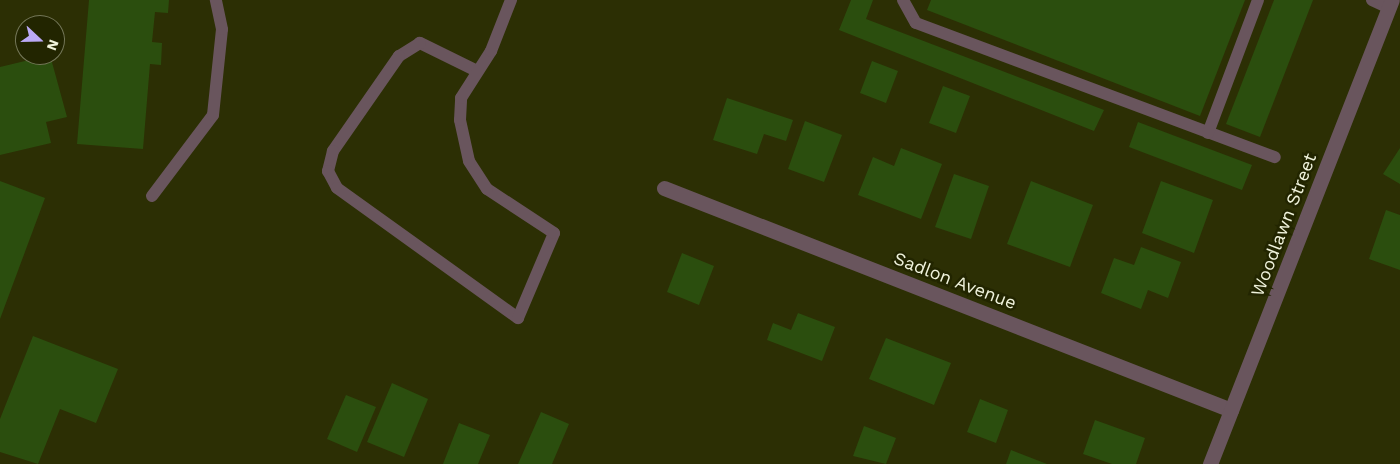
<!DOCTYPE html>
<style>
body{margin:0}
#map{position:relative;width:1400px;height:464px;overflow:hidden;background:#2c2f04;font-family:"Work Sans",sans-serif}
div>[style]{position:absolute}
.building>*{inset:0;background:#2b4e0e}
.lane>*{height:12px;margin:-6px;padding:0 6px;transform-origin:6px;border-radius:6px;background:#69555d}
.street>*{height:15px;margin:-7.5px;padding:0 7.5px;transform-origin:7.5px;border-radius:7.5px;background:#69555d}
span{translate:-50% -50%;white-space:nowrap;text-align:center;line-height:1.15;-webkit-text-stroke:5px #222500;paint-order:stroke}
.street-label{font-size:18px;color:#f0f3dc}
.north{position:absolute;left:15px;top:15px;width:50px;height:50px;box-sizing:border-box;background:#222500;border:1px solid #747758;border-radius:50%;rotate:111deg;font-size:14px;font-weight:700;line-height:20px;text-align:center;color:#f0f3dc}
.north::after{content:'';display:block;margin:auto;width:18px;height:22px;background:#bbaaf6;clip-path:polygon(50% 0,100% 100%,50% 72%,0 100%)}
</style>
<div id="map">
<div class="building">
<i style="clip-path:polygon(89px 0,169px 0,168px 13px,155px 12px,152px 42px,162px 43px,161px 65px,150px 64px,143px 149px,77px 144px)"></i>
<i style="clip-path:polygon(851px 0,873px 0,866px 19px,1104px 110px,1094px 131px,839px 30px)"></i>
<i style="clip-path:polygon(931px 0,1245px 0,1200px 116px,927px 10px)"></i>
<i style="clip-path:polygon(1274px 0,1313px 0,1260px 137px,1226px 124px)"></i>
<i style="clip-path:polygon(50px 55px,67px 117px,46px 122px,51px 143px,0 155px,0 67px)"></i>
<i style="clip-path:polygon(872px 61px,898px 71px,886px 103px,860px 93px)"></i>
<i style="clip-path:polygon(943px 86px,970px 96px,956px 133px,929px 123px)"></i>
<i style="clip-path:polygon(727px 98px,793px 120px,786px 141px,764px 134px,757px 154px,713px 140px)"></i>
<i style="clip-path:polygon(805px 121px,842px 135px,824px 182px,788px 169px)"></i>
<i style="clip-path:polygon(1138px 122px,1252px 165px,1242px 190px,1129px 147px)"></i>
<i style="clip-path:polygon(901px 148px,942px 164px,921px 219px,858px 195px,873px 157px,894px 166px)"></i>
<i style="clip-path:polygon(1400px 148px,1400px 184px,1383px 174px)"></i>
<i style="clip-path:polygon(954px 174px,989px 186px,971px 239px,935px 227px)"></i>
<i style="clip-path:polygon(0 181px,45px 198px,0 319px)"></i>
<i style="clip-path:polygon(1031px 181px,1093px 205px,1070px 267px,1007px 244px)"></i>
<i style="clip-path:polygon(1161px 181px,1213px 200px,1194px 253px,1142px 233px)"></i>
<i style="clip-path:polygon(1386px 210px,1400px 215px,1400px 270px,1369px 259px)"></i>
<i style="clip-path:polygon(1141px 247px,1181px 262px,1168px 298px,1148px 290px,1141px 309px,1101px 293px,1114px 258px,1134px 265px)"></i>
<i style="clip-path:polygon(682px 253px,714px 266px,699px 305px,667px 292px)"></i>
<i style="clip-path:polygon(798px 313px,835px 327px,822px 361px,767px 340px,773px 323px,791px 330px)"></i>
<i style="clip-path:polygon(33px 336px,118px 369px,96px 423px,60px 409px,38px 464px,0 452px,0 419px)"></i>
<i style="clip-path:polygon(886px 338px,951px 363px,934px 405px,869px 379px)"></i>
<i style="clip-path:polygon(392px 383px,428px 399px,404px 457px,367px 442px)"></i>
<i style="clip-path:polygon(346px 395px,376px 407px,357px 452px,327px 439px)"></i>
<i style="clip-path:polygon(980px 399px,1008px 410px,996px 443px,967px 432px)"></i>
<i style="clip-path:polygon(541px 412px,569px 424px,552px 464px,518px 464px)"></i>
<i style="clip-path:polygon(1095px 420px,1145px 438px,1136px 464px,1112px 464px,1083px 454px)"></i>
<i style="clip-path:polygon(459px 423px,490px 435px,478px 464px,443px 464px)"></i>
<i style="clip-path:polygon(864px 426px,896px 438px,886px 464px,853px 456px)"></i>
<i style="clip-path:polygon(1011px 450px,1047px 464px,1006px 464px)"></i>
</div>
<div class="lane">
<i style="left:903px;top:0;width:26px;rotate:61deg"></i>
<i style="left:916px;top:23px;width:383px;rotate:20.5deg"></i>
<i style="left:1372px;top:0;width:19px;rotate:25deg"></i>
<i style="left:477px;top:71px;width:64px;rotate:-153.8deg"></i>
<i style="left:420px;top:43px;width:25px;rotate:148deg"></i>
<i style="left:399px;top:56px;width:116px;rotate:124.8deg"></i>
<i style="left:333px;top:151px;width:21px;rotate:104deg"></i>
<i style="left:328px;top:171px;width:19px;rotate:62deg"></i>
<i style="left:337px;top:188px;width:223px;rotate:35.7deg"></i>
<i style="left:518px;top:318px;width:92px;rotate:-67deg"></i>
<i style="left:554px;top:233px;width:80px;rotate:-146.7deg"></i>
<i style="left:487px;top:189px;width:33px;rotate:-123deg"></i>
<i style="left:469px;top:161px;width:42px;rotate:-102.4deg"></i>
<i style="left:460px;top:120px;width:22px;rotate:-87deg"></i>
<i style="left:461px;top:98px;width:56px;rotate:-57.4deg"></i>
<i style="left:491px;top:51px;width:55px;rotate:-68.6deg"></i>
<i style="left:1208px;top:133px;width:142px;rotate:-69.4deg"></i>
<i style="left:152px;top:196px;width:101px;rotate:-53deg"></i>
<i style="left:213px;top:115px;width:86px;rotate:-84deg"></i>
<i style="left:222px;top:29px;width:30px;rotate:-102deg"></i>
</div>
<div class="street">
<i style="left:664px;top:188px;width:609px;rotate:21.38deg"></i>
<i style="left:1210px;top:464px;width:498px;rotate:-68.6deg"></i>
</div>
<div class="street-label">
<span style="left:1284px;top:225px;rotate:-69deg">Woodlawn Street</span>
<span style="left:955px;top:281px;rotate:21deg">Sadlon Avenue</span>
</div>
<div class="north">N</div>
</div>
